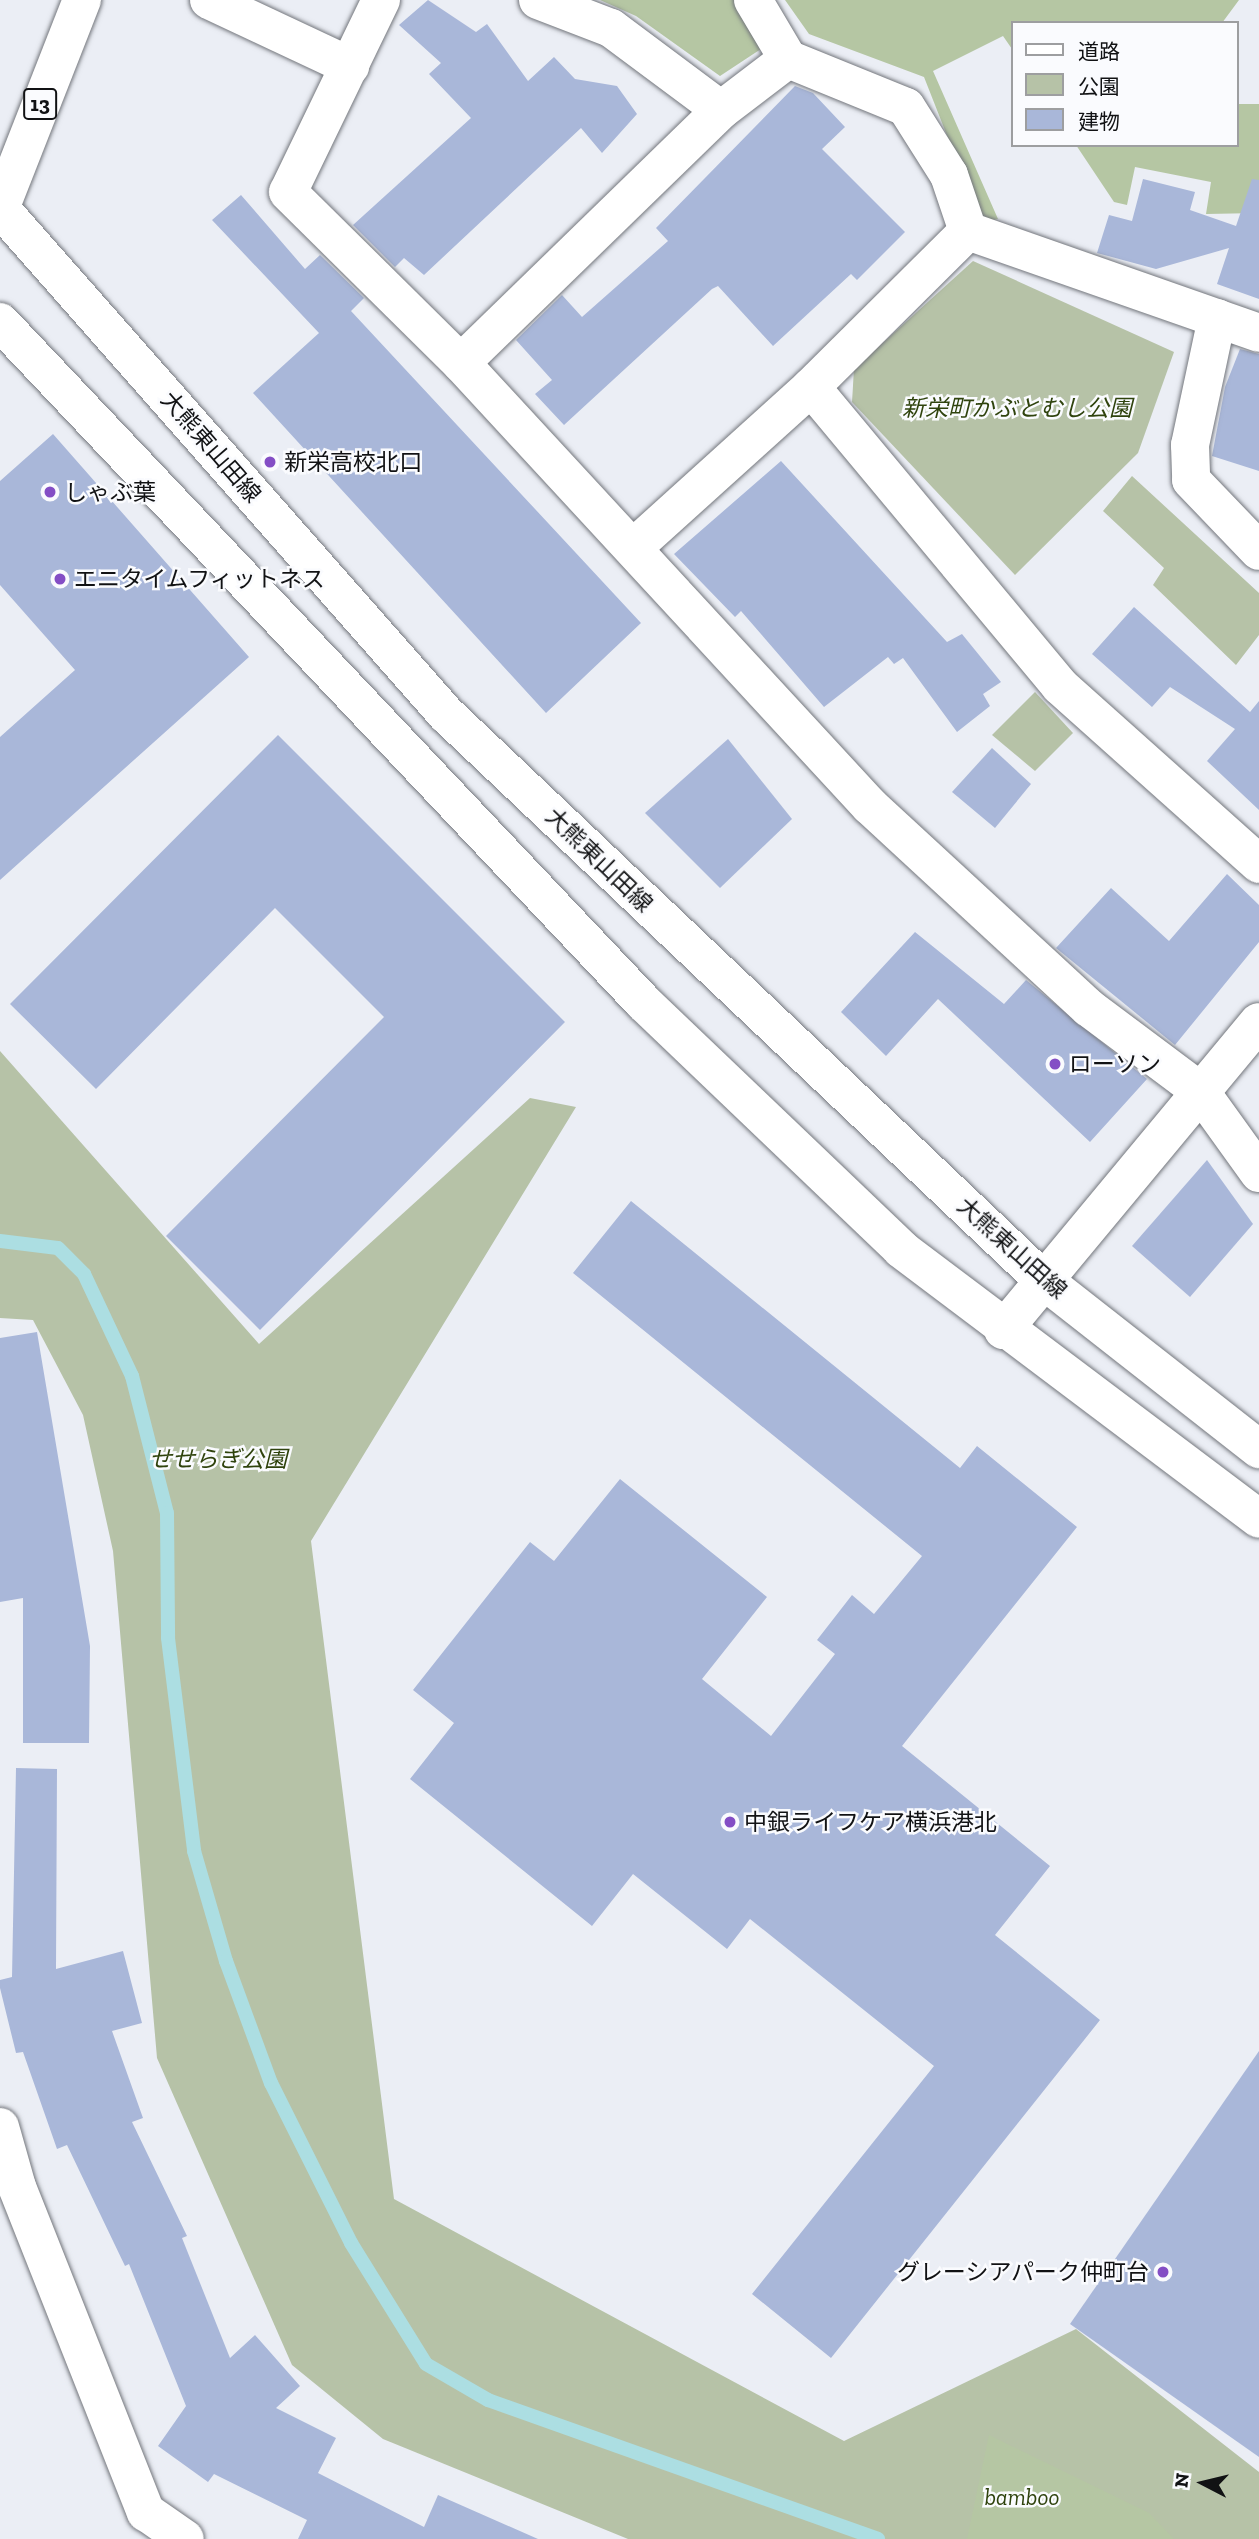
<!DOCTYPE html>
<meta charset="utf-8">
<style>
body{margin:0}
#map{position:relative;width:1259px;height:2539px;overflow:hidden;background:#ebeef5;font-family:"Zilla Slab","Noto Sans JP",serif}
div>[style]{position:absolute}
.green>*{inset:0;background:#b6c2a7}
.forest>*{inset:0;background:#b5c6a3}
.stream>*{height:14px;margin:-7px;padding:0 7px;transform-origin:7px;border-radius:7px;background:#acdee2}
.building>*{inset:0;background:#a9b7d9}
.roads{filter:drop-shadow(0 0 2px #73767c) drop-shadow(0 0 2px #73767c)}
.minor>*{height:38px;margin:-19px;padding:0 19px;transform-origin:19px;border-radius:19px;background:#fff}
.tertiary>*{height:38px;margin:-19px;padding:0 19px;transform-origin:19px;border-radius:19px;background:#fff}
.primary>*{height:38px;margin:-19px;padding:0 19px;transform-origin:19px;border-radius:19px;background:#fff}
.dots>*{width:19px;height:19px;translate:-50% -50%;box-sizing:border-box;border:4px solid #fafbfe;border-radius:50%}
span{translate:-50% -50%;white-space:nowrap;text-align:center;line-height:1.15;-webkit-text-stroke:5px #fafbfe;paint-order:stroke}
.shield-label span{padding:2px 5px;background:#fafbfe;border:2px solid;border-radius:5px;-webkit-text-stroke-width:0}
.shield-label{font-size:21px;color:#111214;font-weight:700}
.park-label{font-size:23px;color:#2f430d;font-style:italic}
.street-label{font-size:23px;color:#111214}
.poi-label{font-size:23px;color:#111214}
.left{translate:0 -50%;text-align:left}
.right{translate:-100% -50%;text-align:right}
.legend{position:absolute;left:1011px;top:21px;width:228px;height:126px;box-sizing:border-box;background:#fafbfe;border:2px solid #9d9ea0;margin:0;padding:9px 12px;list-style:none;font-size:21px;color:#111214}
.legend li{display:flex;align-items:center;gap:14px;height:35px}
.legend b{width:35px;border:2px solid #9d9ea0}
.north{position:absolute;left:1168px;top:2448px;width:70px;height:70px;-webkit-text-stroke:5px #fafbfe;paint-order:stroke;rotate:277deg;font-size:19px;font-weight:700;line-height:28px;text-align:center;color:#111214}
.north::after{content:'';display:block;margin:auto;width:24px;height:32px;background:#111214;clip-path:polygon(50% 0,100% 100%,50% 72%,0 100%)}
</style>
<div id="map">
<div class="green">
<i style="clip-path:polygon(973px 261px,1174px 352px,1138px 453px,1015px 575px,852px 402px,854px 369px)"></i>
<i style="clip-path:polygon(1132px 476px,1259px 593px,1259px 635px,1236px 665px,1153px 585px,1164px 568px,1103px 511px)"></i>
<i style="clip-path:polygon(1035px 692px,1073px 733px,1035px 771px,992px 735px)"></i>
<i style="clip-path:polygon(0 1051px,259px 1344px,530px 1098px,576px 1107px,311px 1541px,394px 2199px,844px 2441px,1076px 2329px,1259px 2472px,1259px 2539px,628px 2539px,383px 2439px,292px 2365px,157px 2058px,113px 1551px,83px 1415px,33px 1320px,0 1318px)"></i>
</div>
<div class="forest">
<i style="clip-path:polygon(600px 0,736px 0,764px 47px,720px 76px,636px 16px)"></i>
<i style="clip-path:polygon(785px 0,1239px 0,1222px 23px,1012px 23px,1012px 49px,1003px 36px,933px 71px,998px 219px,981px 222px,924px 77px,809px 34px)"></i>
<i style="clip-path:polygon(1236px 104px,1259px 104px,1259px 213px,1206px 214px,1211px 182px,1135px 167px,1127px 205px,1114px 202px,1076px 145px,1236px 145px)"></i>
<i style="clip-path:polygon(989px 2435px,1149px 2513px,1174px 2539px,967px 2539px)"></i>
</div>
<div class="stream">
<i style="left:0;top:1241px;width:58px;rotate:6.9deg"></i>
<i style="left:58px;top:1248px;width:37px;rotate:45deg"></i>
<i style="left:84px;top:1274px;width:113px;rotate:64.8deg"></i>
<i style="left:132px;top:1376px;width:141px;rotate:75.7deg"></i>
<i style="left:167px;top:1513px;width:125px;rotate:89.5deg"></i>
<i style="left:168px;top:1638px;width:215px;rotate:83deg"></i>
<i style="left:194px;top:1851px;width:115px;rotate:73.8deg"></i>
<i style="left:226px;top:1961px;width:130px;rotate:69.8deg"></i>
<i style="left:271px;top:2083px;width:179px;rotate:63.4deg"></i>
<i style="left:351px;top:2243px;width:142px;rotate:58.2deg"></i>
<i style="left:426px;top:2364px;width:72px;rotate:30.1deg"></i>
<i style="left:488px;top:2400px;width:414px;rotate:19.6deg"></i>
</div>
<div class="building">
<i style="clip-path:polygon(428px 0,476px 32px,487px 24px,528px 81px,554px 57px,575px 79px,617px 86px,637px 114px,602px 153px,581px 128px,424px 275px,404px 258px,395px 267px,353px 225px,471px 118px,429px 74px,441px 63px,399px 25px)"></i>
<i style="clip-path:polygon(795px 86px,813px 93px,845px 127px,822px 149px,905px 232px,857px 280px,851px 274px,773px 346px,718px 286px,712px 289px,564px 425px,535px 394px,552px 380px,516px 340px,562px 295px,582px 317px,668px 241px,656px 228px)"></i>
<i style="clip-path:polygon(1143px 179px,1195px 192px,1190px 210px,1236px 226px,1252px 179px,1259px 180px,1259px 299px,1217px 284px,1229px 248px,1156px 269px,1097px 253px,1109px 215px,1132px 221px)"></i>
<i style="clip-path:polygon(241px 195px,305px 269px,320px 255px,364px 298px,351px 311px,641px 623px,546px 713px,253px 393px,319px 333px,212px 220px)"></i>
<i style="clip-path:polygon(1240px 349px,1259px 354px,1259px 471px,1212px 456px,1225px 387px)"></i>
<i style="clip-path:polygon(53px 434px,249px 657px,0 880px,0 737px,75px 670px,0 585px,0 481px)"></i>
<i style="clip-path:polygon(781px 461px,947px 642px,962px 634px,1001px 682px,983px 694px,990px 706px,957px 732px,903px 658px,894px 664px,888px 657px,824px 707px,741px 611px,735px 617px,674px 554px)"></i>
<i style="clip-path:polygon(1134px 607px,1250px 712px,1259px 701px,1259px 810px,1207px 761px,1235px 729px,1170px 687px,1152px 707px,1092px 654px)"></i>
<i style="clip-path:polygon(278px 735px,565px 1022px,260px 1330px,166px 1236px,384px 1017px,275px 908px,96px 1089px,10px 1004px)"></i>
<i style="clip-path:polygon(728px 739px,792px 819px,720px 888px,645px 813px)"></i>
<i style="clip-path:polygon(992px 748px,1031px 784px,995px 828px,952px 792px)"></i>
<i style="clip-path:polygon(1227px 874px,1259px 905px,1259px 942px,1175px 1045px,1056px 948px,1111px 888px,1169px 941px)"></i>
<i style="clip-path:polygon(915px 932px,1004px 1004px,1026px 980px,1147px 1079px,1090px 1142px,938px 999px,886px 1056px,841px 1012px)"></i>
<i style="clip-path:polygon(1207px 1160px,1253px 1224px,1190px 1297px,1132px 1246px)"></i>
<i style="clip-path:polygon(631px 1201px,960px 1468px,977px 1446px,1077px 1527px,902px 1746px,1050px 1866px,995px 1935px,1100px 2020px,831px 2358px,752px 2294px,934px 2066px,750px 1919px,727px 1949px,633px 1874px,592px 1926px,410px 1779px,454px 1723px,413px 1690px,530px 1542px,554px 1561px,620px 1479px,767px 1597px,702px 1679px,771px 1736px,835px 1654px,817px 1640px,852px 1595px,874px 1614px,922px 1556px,573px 1273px)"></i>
<i style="clip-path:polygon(37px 1332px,90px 1646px,89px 1743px,23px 1743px,23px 1598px,0 1602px,0 1338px)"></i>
<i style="clip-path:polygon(16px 1768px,57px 1769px,56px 1969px,123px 1951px,142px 2023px,112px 2031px,143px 2118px,132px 2122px,187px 2236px,182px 2238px,230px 2358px,255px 2335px,300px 2386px,276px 2408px,336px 2438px,318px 2473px,424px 2527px,438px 2495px,538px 2539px,298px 2539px,307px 2520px,214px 2474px,208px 2482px,158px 2446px,186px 2406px,129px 2264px,125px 2266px,67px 2145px,57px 2149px,23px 2052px,16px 2053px,0 1988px,0 1980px,12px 1977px)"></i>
<i style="clip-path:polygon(1259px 2051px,1259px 2457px,1070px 2324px)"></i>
</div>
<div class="roads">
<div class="minor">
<i style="left:209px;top:0;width:156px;rotate:25.1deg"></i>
<i style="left:381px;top:0;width:213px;rotate:115.8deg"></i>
<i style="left:288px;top:192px;width:243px;rotate:44.7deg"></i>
<i style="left:461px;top:363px;width:603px;rotate:47.29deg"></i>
<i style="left:870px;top:806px;width:298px;rotate:42.7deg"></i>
<i style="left:1089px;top:1008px;width:139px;rotate:36.8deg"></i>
<i style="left:1200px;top:1091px;width:101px;rotate:54.3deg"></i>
<i style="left:538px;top:0;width:78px;rotate:21deg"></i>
<i style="left:611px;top:28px;width:137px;rotate:36.7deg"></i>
<i style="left:753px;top:0;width:69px;rotate:59.3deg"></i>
<i style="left:788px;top:59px;width:127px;rotate:22.1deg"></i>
<i style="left:906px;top:107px;width:80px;rotate:57.7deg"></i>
<i style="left:949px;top:175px;width:59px;rotate:71.3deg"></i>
<i style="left:968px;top:231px;width:308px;rotate:19.3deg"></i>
<i style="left:1217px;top:318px;width:130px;rotate:102deg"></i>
<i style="left:1190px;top:445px;width:35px;rotate:88deg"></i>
<i style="left:1191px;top:480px;width:98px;rotate:46.2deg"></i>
<i style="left:461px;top:363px;width:363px;rotate:-44.2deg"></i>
<i style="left:721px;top:110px;width:84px;rotate:-37.3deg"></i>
<i style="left:811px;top:387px;width:389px;rotate:50.2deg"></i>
<i style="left:1060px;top:686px;width:267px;rotate:41.8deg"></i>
<i style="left:633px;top:548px;width:240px;rotate:-42.1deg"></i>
<i style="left:811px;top:387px;width:221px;rotate:-44.8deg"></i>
<i style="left:1003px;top:1330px;width:400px;rotate:-50.3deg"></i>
<i style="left:0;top:2127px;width:62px;rotate:74.2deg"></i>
<i style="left:17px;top:2187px;width:350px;rotate:68.4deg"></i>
<i style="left:146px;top:2512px;width:47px;rotate:34.7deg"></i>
</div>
<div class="tertiary">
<i style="left:0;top:208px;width:675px;rotate:48.61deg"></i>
<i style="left:446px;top:714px;width:821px;rotate:43.47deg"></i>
<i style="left:1042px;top:1279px;width:276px;rotate:38.1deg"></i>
<i style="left:0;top:322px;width:937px;rotate:46.6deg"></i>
<i style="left:644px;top:1003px;width:356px;rotate:43.7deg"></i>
<i style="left:901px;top:1249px;width:448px;rotate:37deg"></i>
</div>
<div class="primary">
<i style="left:0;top:209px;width:225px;rotate:-68.6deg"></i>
</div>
</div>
<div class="dots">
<i style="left:270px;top:462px;background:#844ec5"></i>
<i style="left:50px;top:492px;background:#844ec5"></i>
<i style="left:60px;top:579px;background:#844ec5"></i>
<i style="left:1055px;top:1064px;background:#844ec5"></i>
<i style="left:730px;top:1822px;background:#844ec5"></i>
<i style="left:1163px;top:2272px;background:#844ec5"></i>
</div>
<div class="shield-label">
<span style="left:40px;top:104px">13</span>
</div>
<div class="park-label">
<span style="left:1017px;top:408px">新栄町かぶとむし公園</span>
<span style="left:218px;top:1459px">せせらぎ公園</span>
<span style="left:1022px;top:2497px">bamboo</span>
</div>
<div class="street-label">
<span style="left:211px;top:447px;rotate:49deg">大熊東山田線</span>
<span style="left:599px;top:860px;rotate:44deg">大熊東山田線</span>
<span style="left:1012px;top:1248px;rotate:42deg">大熊東山田線</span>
</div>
<div class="poi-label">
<span class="left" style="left:284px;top:462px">新栄高校北口</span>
<span class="left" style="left:64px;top:492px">しゃぶ葉</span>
<span class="left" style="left:74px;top:579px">エニタイムフィットネス</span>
<span class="left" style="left:1069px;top:1064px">ローソン</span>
<span class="left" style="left:744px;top:1822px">中銀ライフケア横浜港北</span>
<span class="right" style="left:1149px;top:2272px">グレーシアパーク仲町台</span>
</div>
<ul class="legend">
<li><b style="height:9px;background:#fff"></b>道路</li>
<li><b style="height:19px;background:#b6c2a7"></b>公園</li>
<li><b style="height:19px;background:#a9b7d9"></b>建物</li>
</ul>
<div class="north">N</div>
</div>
